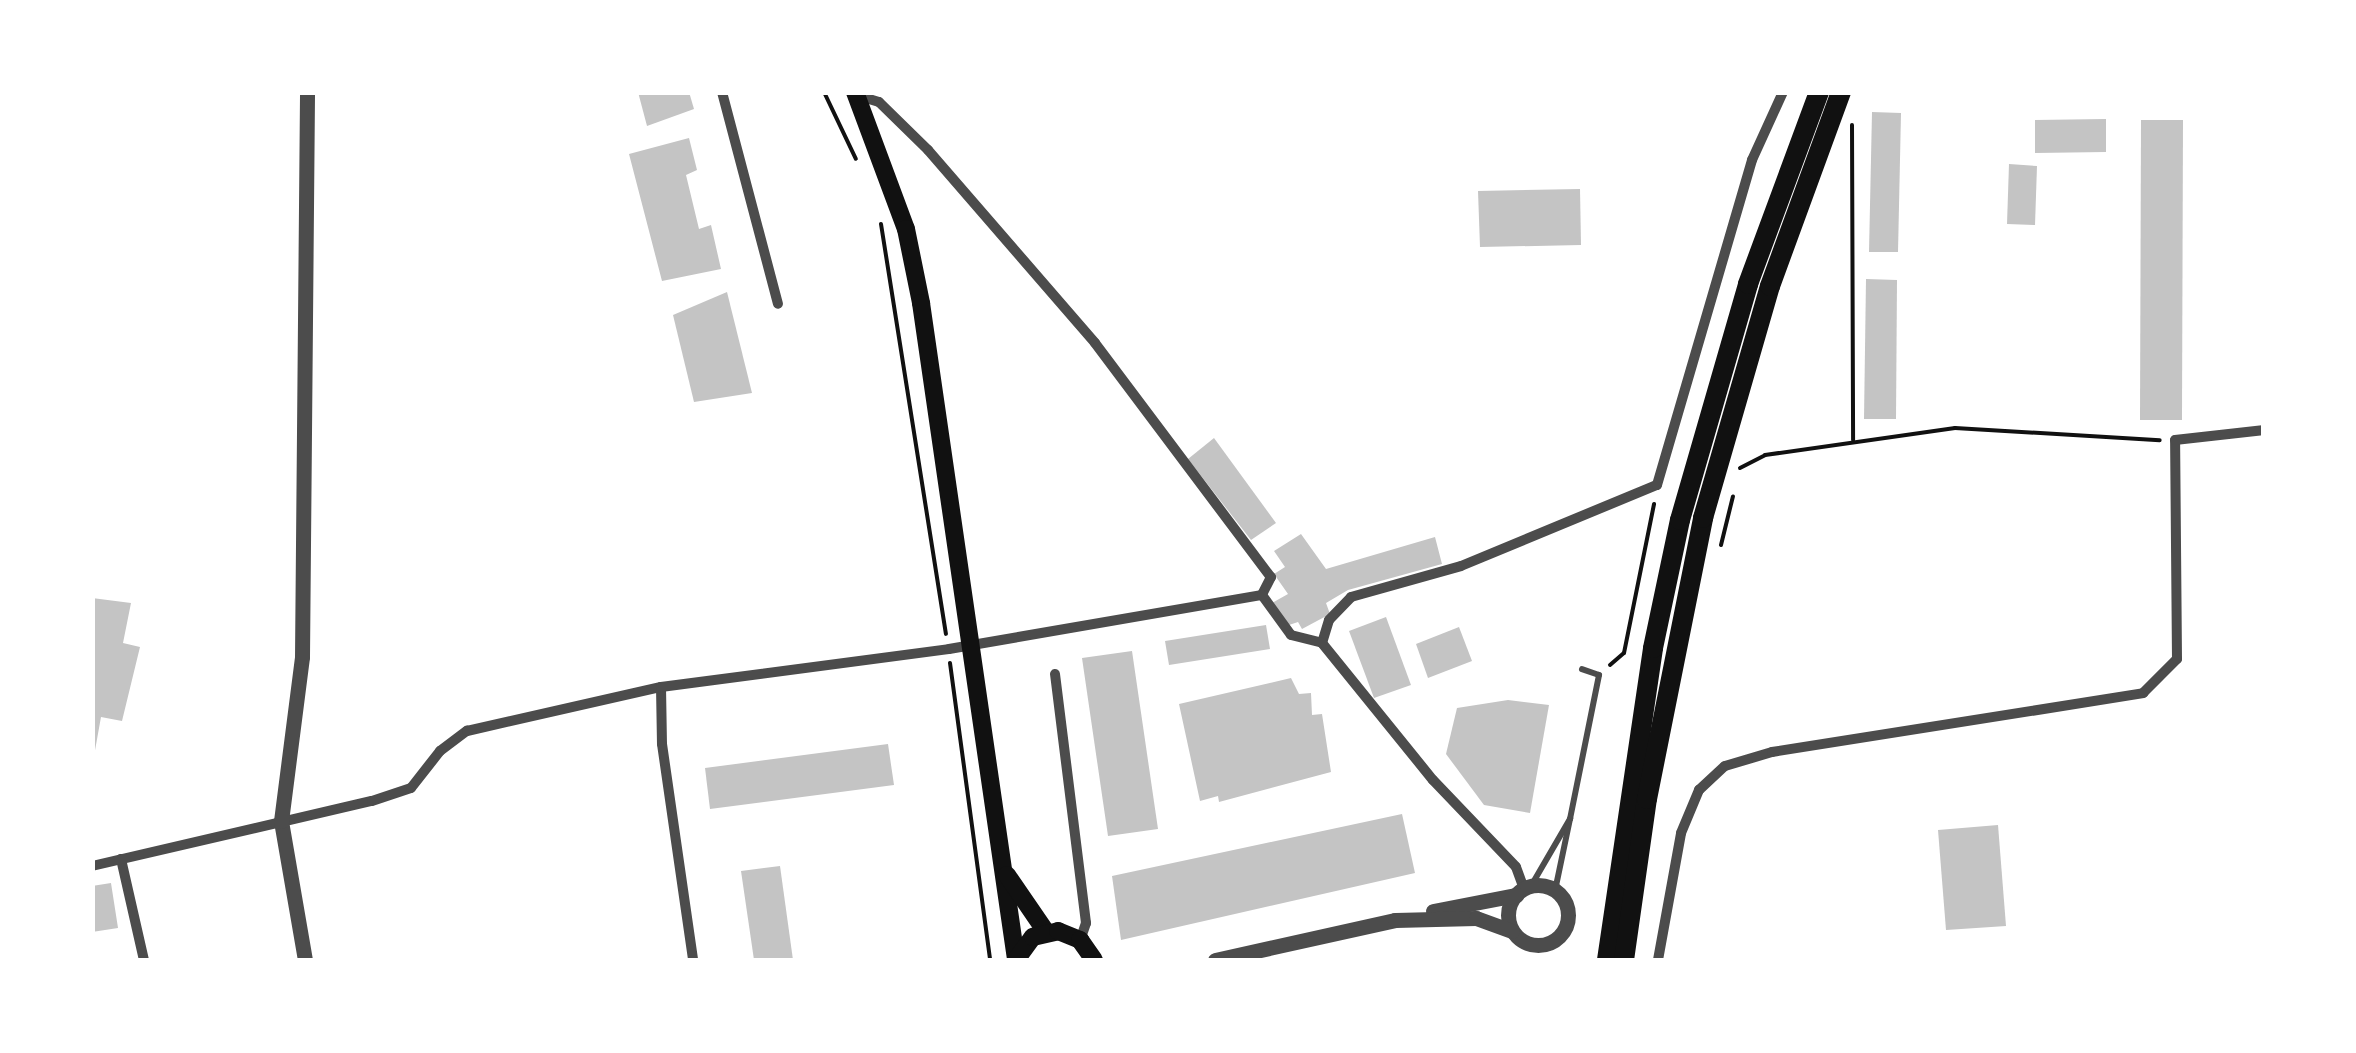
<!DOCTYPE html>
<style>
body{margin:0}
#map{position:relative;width:2356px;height:1053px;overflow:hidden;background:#fff;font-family:"Source Sans 3",sans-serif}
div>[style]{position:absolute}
.building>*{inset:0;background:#c4c4c4}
.path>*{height:4px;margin:-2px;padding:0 2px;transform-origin:2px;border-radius:2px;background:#111}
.service>*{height:6px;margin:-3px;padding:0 3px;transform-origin:3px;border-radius:3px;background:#4c4c4c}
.minor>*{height:10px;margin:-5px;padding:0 5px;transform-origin:5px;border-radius:5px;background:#4c4c4c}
.tertiary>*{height:15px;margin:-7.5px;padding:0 7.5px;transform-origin:7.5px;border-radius:7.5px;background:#4c4c4c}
.tertiary>.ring{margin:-7.5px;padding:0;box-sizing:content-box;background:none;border:15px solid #4c4c4c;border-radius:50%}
.secondary>*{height:18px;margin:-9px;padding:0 9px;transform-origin:9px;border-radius:9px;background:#111}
.trunk>*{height:20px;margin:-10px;padding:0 10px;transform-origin:10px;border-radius:10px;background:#111}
span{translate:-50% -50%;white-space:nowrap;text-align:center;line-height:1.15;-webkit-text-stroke:9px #fff;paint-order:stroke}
.frame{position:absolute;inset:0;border:95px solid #fff;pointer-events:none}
</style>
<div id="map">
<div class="building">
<i style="clip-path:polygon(638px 92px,689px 92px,694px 109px,647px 126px)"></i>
<i style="clip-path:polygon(1872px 112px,1901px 113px,1898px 252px,1869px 252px)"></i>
<i style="clip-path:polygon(2106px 119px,2106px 152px,2035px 153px,2035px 120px)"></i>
<i style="clip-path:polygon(2141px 120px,2183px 120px,2182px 420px,2140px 420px)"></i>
<i style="clip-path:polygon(689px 138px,697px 170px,686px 175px,699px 229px,711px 225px,721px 269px,662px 281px,629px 154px)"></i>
<i style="clip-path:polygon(2009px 164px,2037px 166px,2035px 225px,2007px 224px)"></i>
<i style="clip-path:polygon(1580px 189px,1581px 245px,1480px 247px,1478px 191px)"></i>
<i style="clip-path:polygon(1866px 279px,1897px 280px,1896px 419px,1864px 419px)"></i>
<i style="clip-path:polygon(727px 292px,752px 393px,694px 402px,673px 315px)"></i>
<i style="clip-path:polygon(1214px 438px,1276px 523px,1251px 540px,1188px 459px)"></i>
<i style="clip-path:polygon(1301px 534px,1326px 569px,1435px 537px,1442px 564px,1348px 590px,1326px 603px,1330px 614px,1302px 629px,1298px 622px,1286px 626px,1272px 603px,1288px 594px,1274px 574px,1285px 567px,1274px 551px)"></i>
<i style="clip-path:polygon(92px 598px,131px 603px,123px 643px,140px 647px,122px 721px,101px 717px,94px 756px)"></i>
<i style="clip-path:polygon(1386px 617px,1411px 685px,1374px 698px,1349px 631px)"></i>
<i style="clip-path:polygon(1266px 625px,1270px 649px,1169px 665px,1165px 641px)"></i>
<i style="clip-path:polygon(1459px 627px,1472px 661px,1428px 678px,1416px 644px)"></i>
<i style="clip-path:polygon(1132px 651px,1158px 829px,1108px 836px,1082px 658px)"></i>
<i style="clip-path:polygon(1291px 678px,1299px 694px,1311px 693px,1312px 715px,1322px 714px,1331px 772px,1219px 802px,1218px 796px,1200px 801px,1179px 704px)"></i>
<i style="clip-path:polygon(1508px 700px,1549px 705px,1530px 813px,1484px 805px,1446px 754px,1457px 708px)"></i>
<i style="clip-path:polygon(888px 744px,894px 785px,710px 809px,705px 768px)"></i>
<i style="clip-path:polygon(1402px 814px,1415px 873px,1121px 940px,1112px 876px)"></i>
<i style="clip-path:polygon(1998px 825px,2006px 926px,1946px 930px,1938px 830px)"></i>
<i style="clip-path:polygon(780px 866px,793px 960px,754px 960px,741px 871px)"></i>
<i style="clip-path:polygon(111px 883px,118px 928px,92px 932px,92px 886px)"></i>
</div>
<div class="path">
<i style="left:824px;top:92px;width:74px;rotate:64.5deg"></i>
<i style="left:1852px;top:125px;width:315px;rotate:89.8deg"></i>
<i style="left:881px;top:224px;width:415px;rotate:81deg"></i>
<i style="left:1740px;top:468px;width:28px;rotate:-27deg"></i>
<i style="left:1765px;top:455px;width:192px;rotate:-8.1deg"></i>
<i style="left:1955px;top:428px;width:205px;rotate:3.4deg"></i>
<i style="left:1721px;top:545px;width:50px;rotate:-76.2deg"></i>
<i style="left:950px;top:663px;width:300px;rotate:82.3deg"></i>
<i style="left:1610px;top:665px;width:18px;rotate:-41deg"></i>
<i style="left:1624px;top:653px;width:152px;rotate:-78.6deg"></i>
</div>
<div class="service">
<i style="left:1570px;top:819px;width:147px;rotate:-78.6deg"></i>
<i style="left:1599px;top:675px;width:18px;rotate:-161deg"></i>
<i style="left:1531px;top:886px;width:78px;rotate:-59.8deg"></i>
<i style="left:1570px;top:819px;width:74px;rotate:101.8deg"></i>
</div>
<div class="minor">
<i style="left:722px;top:92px;width:219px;rotate:75.2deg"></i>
<i style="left:856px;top:95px;width:24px;rotate:17deg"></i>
<i style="left:879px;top:102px;width:69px;rotate:44.4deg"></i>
<i style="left:928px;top:150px;width:255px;rotate:49.1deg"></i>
<i style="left:1095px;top:343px;width:293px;rotate:53.1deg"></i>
<i style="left:1271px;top:577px;width:20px;rotate:117deg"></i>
<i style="left:1322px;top:643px;width:24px;rotate:-73deg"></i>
<i style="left:1329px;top:620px;width:32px;rotate:-46deg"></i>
<i style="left:1351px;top:597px;width:114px;rotate:-15.7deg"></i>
<i style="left:1461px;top:566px;width:212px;rotate:-22.5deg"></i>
<i style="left:1657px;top:485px;width:339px;rotate:-73.7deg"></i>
<i style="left:1752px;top:160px;width:75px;rotate:-65.5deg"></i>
<i style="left:1322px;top:643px;width:176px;rotate:51deg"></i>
<i style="left:1433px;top:780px;width:120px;rotate:46.3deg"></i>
<i style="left:1516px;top:867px;width:23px;rotate:70deg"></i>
<i style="left:1055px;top:674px;width:251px;rotate:82.9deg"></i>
<i style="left:1086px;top:923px;width:18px;rotate:109deg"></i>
<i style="left:661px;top:687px;width:57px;rotate:89deg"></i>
<i style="left:662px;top:744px;width:218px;rotate:81.8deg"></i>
<i style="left:121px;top:859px;width:104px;rotate:77.2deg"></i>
<i style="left:92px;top:866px;width:287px;rotate:-13.1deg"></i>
<i style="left:372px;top:801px;width:41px;rotate:-18.4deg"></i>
<i style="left:411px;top:788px;width:47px;rotate:-51.9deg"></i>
<i style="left:440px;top:751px;width:34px;rotate:-37deg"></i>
<i style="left:467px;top:731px;width:199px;rotate:-12.8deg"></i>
<i style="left:661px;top:687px;width:290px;rotate:-7.5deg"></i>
<i style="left:949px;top:649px;width:318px;rotate:-9.8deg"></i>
<i style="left:1262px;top:595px;width:49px;rotate:54.1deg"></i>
<i style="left:1291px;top:635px;width:32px;rotate:14deg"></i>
<i style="left:1658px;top:960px;width:129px;rotate:-79.7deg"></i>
<i style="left:1681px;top:833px;width:47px;rotate:-67.3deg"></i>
<i style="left:1699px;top:790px;width:35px;rotate:-43deg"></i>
<i style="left:1725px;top:766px;width:49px;rotate:-16.6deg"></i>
<i style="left:1772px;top:752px;width:376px;rotate:-9deg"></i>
<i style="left:2143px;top:693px;width:48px;rotate:-45deg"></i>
<i style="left:2177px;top:659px;width:219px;rotate:-90.5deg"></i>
<i style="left:2175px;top:440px;width:90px;rotate:-6.4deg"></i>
</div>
<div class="tertiary">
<i class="ring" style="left:1508px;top:885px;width:45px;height:45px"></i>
<i style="left:1433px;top:911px;width:85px;rotate:-10.9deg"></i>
<i style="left:305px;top:960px;width:141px;rotate:-99.8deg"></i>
<i style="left:281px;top:821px;width:165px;rotate:-82.7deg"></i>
<i style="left:302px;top:657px;width:565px;rotate:-89.49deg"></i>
<i style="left:1215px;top:960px;width:184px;rotate:-12.5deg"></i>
<i style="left:1395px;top:920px;width:81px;rotate:-1.4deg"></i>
<i style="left:1476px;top:918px;width:38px;rotate:20deg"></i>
</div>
<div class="secondary">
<i style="left:855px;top:92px;width:146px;rotate:69.6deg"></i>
<i style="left:906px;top:229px;width:76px;rotate:78.5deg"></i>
<i style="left:921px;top:303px;width:663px;rotate:81.76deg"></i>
<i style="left:1007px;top:875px;width:69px;rotate:55.6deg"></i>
<i style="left:1016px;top:960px;width:29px;rotate:-54deg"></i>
<i style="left:1033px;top:937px;width:26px;rotate:-13deg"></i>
<i style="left:1058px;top:931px;width:24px;rotate:22deg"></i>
<i style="left:1080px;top:940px;width:24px;rotate:55deg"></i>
</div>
<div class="trunk">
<i style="left:1607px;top:960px;width:315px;rotate:-81.6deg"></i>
<i style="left:1653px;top:648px;width:131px;rotate:-78.1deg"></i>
<i style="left:1680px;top:520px;width:246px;rotate:-73.9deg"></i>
<i style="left:1748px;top:284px;width:205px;rotate:-69.7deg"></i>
<i style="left:1624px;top:960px;width:163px;rotate:-81.9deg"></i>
<i style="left:1647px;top:799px;width:287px;rotate:-78.7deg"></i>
<i style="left:1703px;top:518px;width:241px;rotate:-73.9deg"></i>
<i style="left:1770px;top:286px;width:207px;rotate:-69.9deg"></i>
</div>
<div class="frame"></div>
</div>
